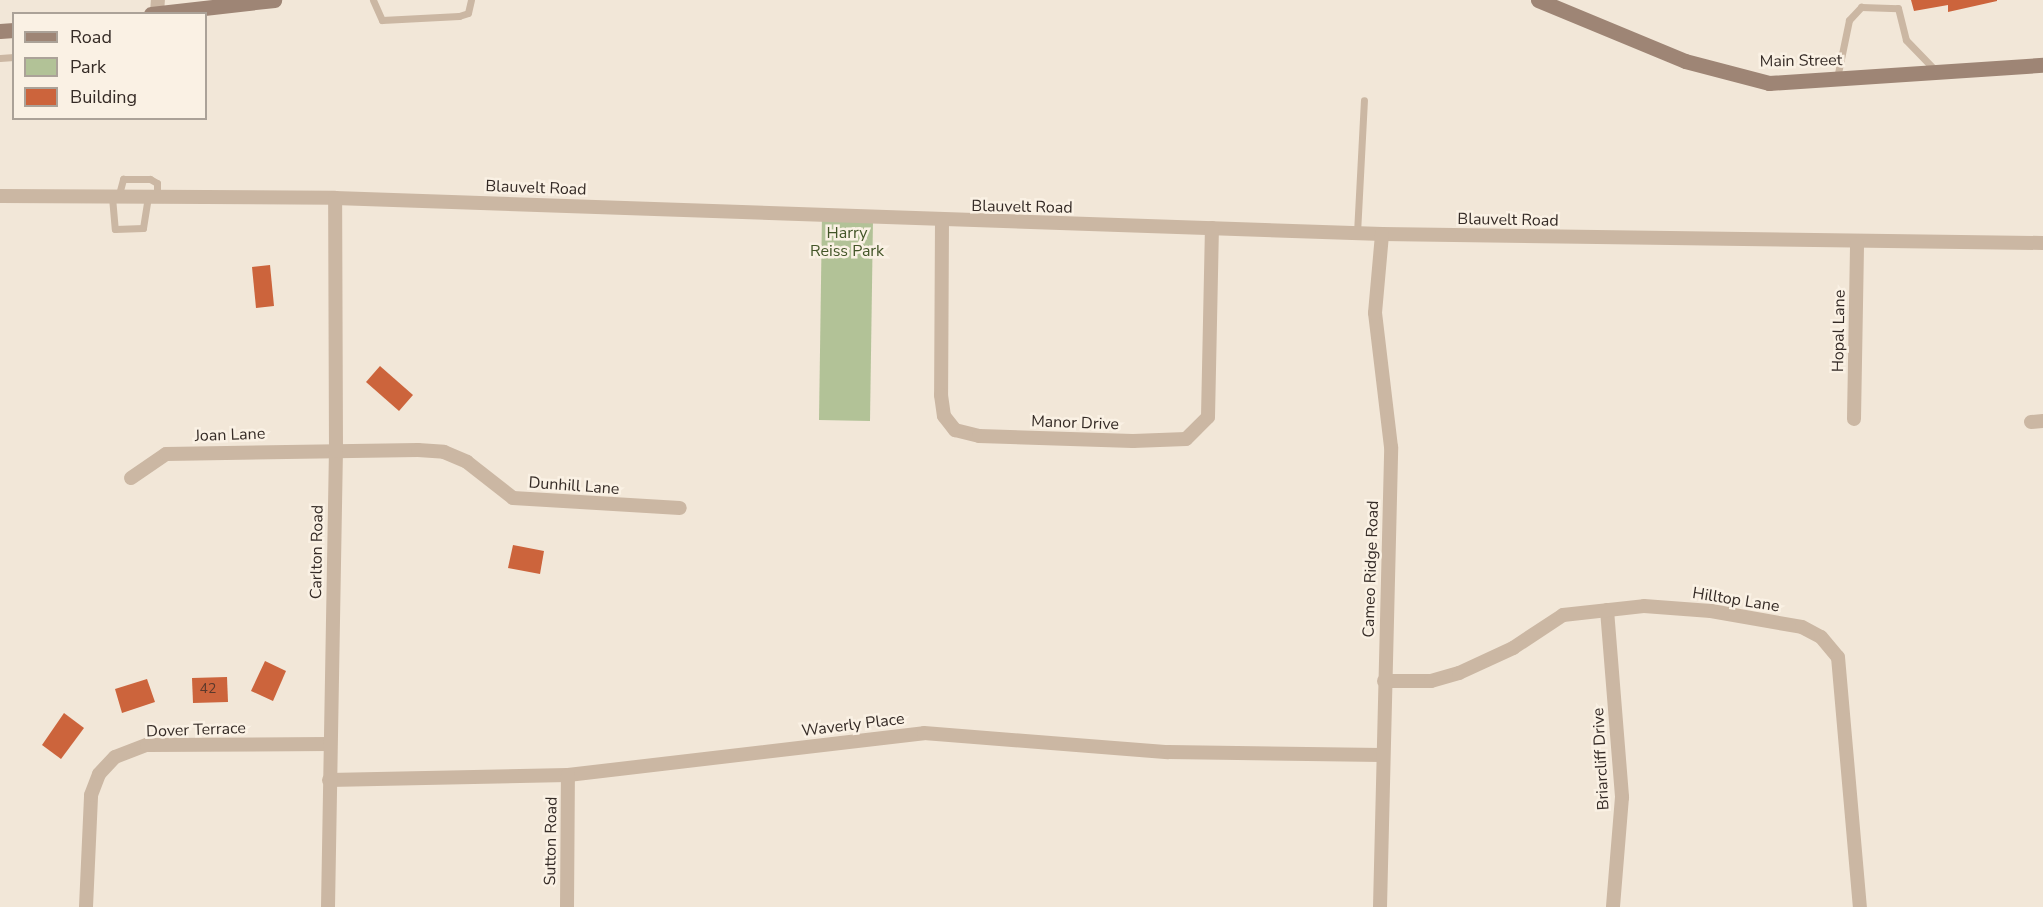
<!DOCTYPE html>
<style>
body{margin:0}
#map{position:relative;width:2043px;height:907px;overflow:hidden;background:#f2e7d8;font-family:"Nunito Sans",sans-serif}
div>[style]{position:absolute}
.green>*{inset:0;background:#b2c297}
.building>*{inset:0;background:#cc643c}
.lane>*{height:7px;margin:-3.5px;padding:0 3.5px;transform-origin:3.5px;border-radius:3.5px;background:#cbb7a3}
.street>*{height:14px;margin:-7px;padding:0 7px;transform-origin:7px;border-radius:7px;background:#cbb7a3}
.secondary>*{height:15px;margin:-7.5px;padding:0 7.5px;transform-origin:7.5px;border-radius:7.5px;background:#9e8575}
span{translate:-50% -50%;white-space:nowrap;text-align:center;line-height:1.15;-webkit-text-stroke:5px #faf1e4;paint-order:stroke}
.number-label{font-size:14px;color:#5b392c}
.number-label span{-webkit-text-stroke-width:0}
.street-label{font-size:16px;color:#352b26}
.park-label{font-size:16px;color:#435528}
.legend{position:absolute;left:12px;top:12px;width:195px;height:108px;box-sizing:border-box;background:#faf1e4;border:2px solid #aba298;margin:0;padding:8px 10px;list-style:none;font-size:18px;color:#352b26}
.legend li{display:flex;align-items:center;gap:12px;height:30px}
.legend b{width:30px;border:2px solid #aba298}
</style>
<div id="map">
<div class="green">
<i style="clip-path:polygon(822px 214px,873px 219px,870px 421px,819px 420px)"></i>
</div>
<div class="building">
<i style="clip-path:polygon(1911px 0,1997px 0,1997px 1px,1948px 12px,1948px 5px,1914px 11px)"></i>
<i style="clip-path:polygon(270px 265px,274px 306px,256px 308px,252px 267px)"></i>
<i style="clip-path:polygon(380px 366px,413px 395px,399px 411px,366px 382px)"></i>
<i style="clip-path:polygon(513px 545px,544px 551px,540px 574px,508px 568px)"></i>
<i style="clip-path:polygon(265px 661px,286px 671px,273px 701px,251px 691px)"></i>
<i style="clip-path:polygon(227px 677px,228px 702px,193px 703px,192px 678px)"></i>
<i style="clip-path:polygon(147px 679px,155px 702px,122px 713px,115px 689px)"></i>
<i style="clip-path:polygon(64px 713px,84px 728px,61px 759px,42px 745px)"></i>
</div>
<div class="lane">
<i style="left:373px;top:0;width:22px;rotate:66deg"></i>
<i style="left:382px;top:20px;width:77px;rotate:-3deg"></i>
<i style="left:459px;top:16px;width:9px;rotate:-18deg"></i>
<i style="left:468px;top:13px;width:13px;rotate:-77deg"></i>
<i style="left:0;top:58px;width:14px;rotate:-4deg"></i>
<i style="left:1837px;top:78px;width:59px;rotate:-78.3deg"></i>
<i style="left:1849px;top:20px;width:18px;rotate:-47deg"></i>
<i style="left:1861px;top:7px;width:37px;rotate:2deg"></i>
<i style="left:1898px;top:8px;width:33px;rotate:76deg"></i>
<i style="left:1906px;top:40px;width:40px;rotate:46deg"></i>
<i style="left:112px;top:197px;width:32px;rotate:85deg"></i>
<i style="left:115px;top:229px;width:28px;rotate:-2deg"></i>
<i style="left:143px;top:228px;width:30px;rotate:-81deg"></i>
<i style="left:118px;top:198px;width:20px;rotate:-75deg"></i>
<i style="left:123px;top:179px;width:27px"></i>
<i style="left:150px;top:179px;width:8px;rotate:30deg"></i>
<i style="left:157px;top:183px;width:15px;rotate:90deg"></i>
<i style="left:1357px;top:233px;width:133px;rotate:-87deg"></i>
</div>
<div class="street">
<i style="left:157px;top:13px;width:13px;rotate:-86deg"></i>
<i style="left:0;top:196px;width:335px;rotate:0.3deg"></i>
<i style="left:335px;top:198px;width:1048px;rotate:1.97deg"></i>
<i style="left:1382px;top:234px;width:661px;rotate:0.78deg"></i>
<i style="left:942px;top:221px;width:174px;rotate:90.3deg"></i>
<i style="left:941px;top:395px;width:21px;rotate:82deg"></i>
<i style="left:944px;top:416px;width:18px;rotate:52deg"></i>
<i style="left:955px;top:430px;width:25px;rotate:14deg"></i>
<i style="left:979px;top:436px;width:154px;rotate:1.9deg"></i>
<i style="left:1133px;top:441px;width:53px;rotate:-2.2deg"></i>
<i style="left:1186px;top:439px;width:31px;rotate:-45deg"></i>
<i style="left:1208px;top:417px;width:189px;rotate:-88.8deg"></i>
<i style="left:1854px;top:419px;width:175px;rotate:-89deg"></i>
<i style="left:2031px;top:422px;width:12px;rotate:-5deg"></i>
<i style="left:131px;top:478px;width:42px;rotate:-34.4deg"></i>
<i style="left:166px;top:454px;width:252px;rotate:-0.9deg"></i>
<i style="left:418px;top:450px;width:26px;rotate:4deg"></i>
<i style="left:444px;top:452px;width:25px;rotate:23deg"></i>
<i style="left:467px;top:462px;width:58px;rotate:38deg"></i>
<i style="left:513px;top:498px;width:167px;rotate:3.4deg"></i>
<i style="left:1607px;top:610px;width:188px;rotate:85.4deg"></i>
<i style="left:1622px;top:797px;width:110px;rotate:94.7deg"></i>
<i style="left:1384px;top:681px;width:47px"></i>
<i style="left:1431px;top:681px;width:29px;rotate:-16deg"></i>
<i style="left:1459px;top:673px;width:60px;rotate:-24.8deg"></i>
<i style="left:1513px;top:648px;width:60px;rotate:-33.4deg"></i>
<i style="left:1563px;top:615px;width:81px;rotate:-6.3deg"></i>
<i style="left:1644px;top:606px;width:67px;rotate:4.3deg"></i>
<i style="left:1711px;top:611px;width:92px;rotate:10deg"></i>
<i style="left:1802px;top:627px;width:21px;rotate:28deg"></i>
<i style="left:1821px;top:637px;width:26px;rotate:50deg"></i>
<i style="left:1838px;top:657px;width:251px;rotate:85deg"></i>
<i style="left:329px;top:780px;width:239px;rotate:-1.2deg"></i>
<i style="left:568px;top:775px;width:358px;rotate:-6.7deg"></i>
<i style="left:924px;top:733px;width:245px;rotate:4.5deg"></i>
<i style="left:1168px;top:752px;width:214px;rotate:0.8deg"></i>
<i style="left:86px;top:907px;width:112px;rotate:-87.4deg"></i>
<i style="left:91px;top:795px;width:22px;rotate:-69deg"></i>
<i style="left:99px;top:774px;width:23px;rotate:-47deg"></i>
<i style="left:115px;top:757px;width:34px;rotate:-21deg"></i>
<i style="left:147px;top:745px;width:182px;rotate:-0.3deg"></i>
<i style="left:328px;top:907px;width:456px;rotate:-89deg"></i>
<i style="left:336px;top:451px;width:253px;rotate:-90.2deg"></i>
<i style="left:567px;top:907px;width:132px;rotate:-89.6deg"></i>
<i style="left:1380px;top:907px;width:460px;rotate:-88.6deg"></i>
<i style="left:1391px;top:447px;width:135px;rotate:-96.8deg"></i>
<i style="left:1375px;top:313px;width:79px;rotate:-84.9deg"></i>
</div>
<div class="secondary">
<i style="left:1538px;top:0;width:159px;rotate:22.5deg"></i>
<i style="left:1685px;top:61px;width:87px;rotate:14.7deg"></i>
<i style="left:1769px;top:83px;width:275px;rotate:-3.8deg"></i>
<i style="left:151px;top:14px;width:124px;rotate:-6.5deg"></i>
<i style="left:0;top:31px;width:14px;rotate:-4deg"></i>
</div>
<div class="number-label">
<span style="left:208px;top:689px">42</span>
</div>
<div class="street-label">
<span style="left:1801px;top:61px;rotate:-1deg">Main Street</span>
<span style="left:536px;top:188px;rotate:2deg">Blauvelt Road</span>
<span style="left:1022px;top:207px;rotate:1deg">Blauvelt Road</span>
<span style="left:1508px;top:220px;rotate:1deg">Blauvelt Road</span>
<span style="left:1839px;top:331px;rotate:-89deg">Hopal Lane</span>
<span style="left:1075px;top:423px;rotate:2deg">Manor Drive</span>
<span style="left:230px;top:435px;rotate:-2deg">Joan Lane</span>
<span style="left:574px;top:486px;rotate:4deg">Dunhill Lane</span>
<span style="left:317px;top:552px;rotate:-89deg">Carlton Road</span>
<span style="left:1371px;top:569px;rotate:-88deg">Cameo Ridge Road</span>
<span style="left:1736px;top:600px;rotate:9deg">Hilltop Lane</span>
<span style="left:853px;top:725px;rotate:-7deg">Waverly Place</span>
<span style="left:196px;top:730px;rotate:-2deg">Dover Terrace</span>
<span style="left:1601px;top:759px;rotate:-93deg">Briarcliff Drive</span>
<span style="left:551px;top:841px;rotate:-89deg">Sutton Road</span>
</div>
<div class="park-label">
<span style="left:847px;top:242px">Harry<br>Reiss Park</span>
</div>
<ul class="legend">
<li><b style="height:8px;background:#9e8575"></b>Road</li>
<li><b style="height:16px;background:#b2c297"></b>Park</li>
<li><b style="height:16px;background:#cc643c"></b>Building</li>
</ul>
</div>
